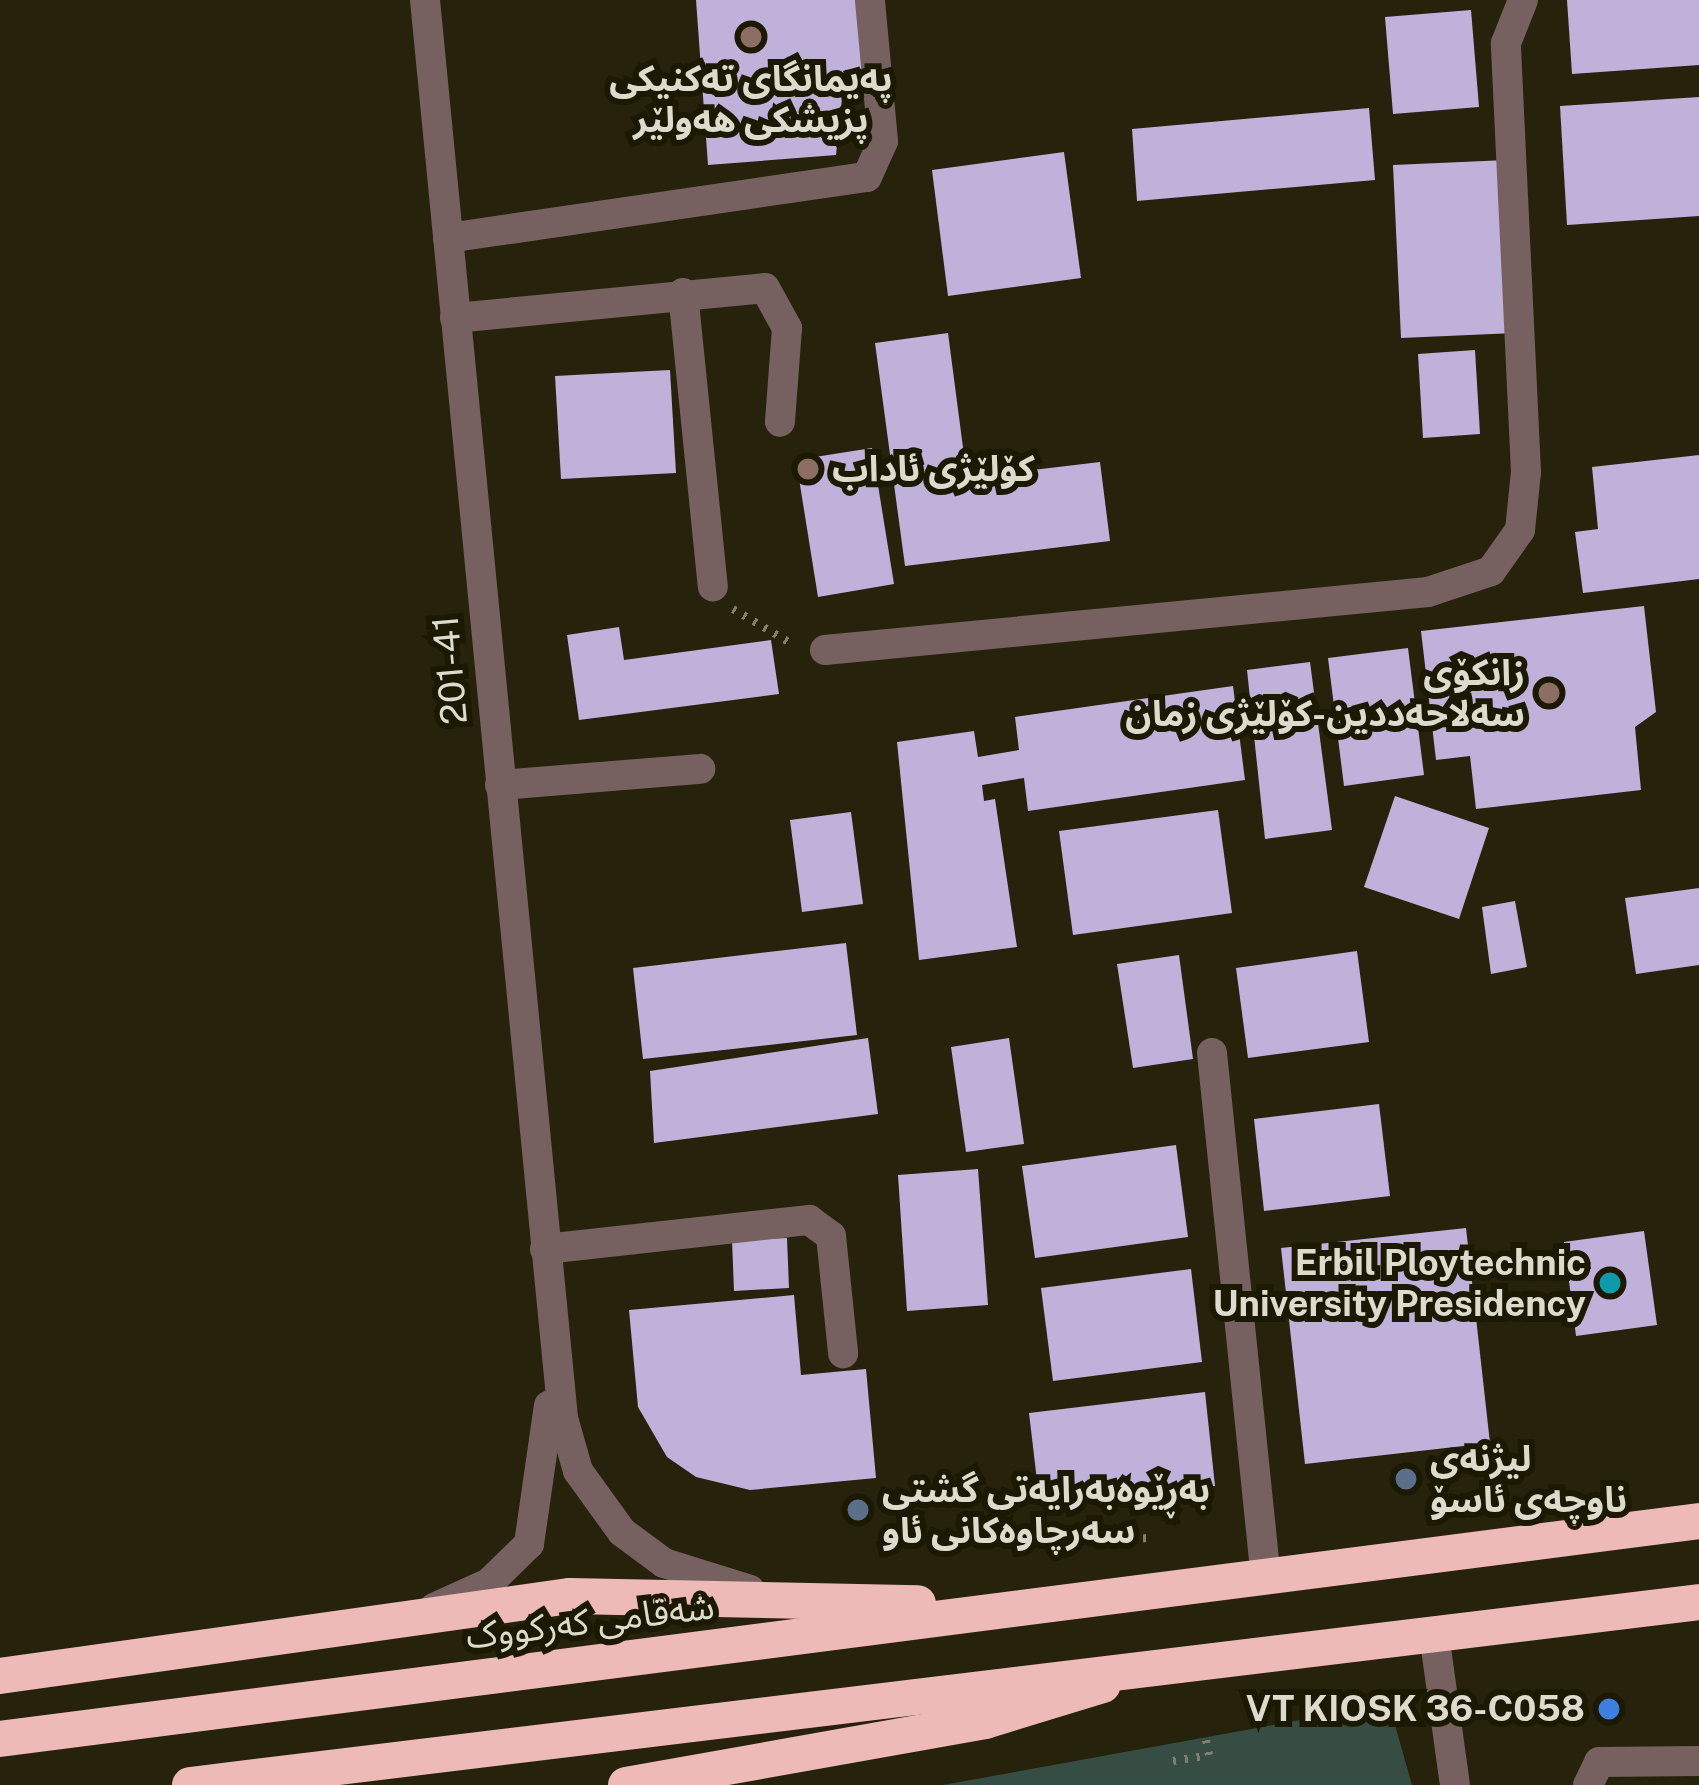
<!DOCTYPE html>
<meta charset="utf-8">
<style>
body{margin:0}
#map{position:relative;width:1699px;height:1785px;overflow:hidden;background:#26220b;font-family:"Public Sans","Noto Sans Arabic",sans-serif}
div>[style]{position:absolute}
.green>*{inset:0;background:#354d42}
.building>*{inset:0;background:#c0b1db}
.path>*{height:8px;margin-top:-4px;transform-origin:0;background:repeating-linear-gradient(90deg,#827f6d 0 3px,transparent 0 12px)}
.minor>*{height:30px;margin:-15px;padding:0 15px;transform-origin:15px;border-radius:15px;background:#766160}
.highway>*{height:36px;margin:-18px;padding:0 18px;transform-origin:18px;border-radius:18px;background:#eebab7}
.dots>*{width:33px;height:33px;translate:-50% -50%;box-sizing:border-box;border:6px solid #1c1903;border-radius:50%}
span{translate:-50% -50%;white-space:nowrap;text-align:center;line-height:1.15;-webkit-text-stroke:12px #1c1903;paint-order:stroke}
.poi-label{font-size:36px;color:#dddbcd;font-weight:700}
.left{translate:0 -50%;text-align:left}
.right{translate:-100% -50%;text-align:right}
.street-label{font-size:36px;color:#dddbcd}
</style>
<div id="map">
<div class="green">
<i style="clip-path:polygon(1389px 1704px,1412px 1785px,943px 1785px)"></i>
</div>
<div class="building">
<i style="clip-path:polygon(696px 0,872px 0,877px 68px,845px 70px,836px 155px,708px 165px)"></i>
<i style="clip-path:polygon(1567px 0,1699px 0,1699px 65px,1572px 74px)"></i>
<i style="clip-path:polygon(1471px 10px,1479px 107px,1393px 114px,1385px 17px)"></i>
<i style="clip-path:polygon(1699px 97px,1699px 216px,1567px 225px,1560px 106px)"></i>
<i style="clip-path:polygon(1369px 108px,1375px 180px,1137px 201px,1132px 129px)"></i>
<i style="clip-path:polygon(1064px 152px,1081px 278px,948px 296px,932px 170px)"></i>
<i style="clip-path:polygon(1507px 160px,1515px 333px,1401px 338px,1393px 165px)"></i>
<i style="clip-path:polygon(948px 333px,967px 478px,1100px 462px,1110px 541px,905px 566px,875px 343px)"></i>
<i style="clip-path:polygon(1475px 350px,1480px 434px,1423px 438px,1418px 354px)"></i>
<i style="clip-path:polygon(670px 370px,676px 473px,561px 479px,555px 376px)"></i>
<i style="clip-path:polygon(872px 448px,894px 584px,818px 597px,796px 460px)"></i>
<i style="clip-path:polygon(1699px 455px,1699px 579px,1583px 593px,1575px 532px,1598px 529px,1592px 467px)"></i>
<i style="clip-path:polygon(1644px 606px,1656px 712px,1635px 727px,1641px 790px,1476px 809px,1470px 756px,1436px 760px,1421px 631px)"></i>
<i style="clip-path:polygon(619px 627px,624px 660px,771px 640px,779px 694px,579px 720px,567px 635px)"></i>
<i style="clip-path:polygon(1408px 648px,1424px 775px,1344px 786px,1328px 658px)"></i>
<i style="clip-path:polygon(1310px 662px,1332px 830px,1265px 839px,1247px 670px)"></i>
<i style="clip-path:polygon(1233px 686px,1245px 780px,1028px 811px,1024px 778px,982px 785px,984px 801px,995px 799px,1017px 947px,919px 960px,897px 742px,974px 731px,978px 757px,1019px 750px,1015px 717px)"></i>
<i style="clip-path:polygon(1395px 796px,1489px 828px,1459px 919px,1364px 887px)"></i>
<i style="clip-path:polygon(1218px 810px,1232px 913px,1073px 935px,1059px 831px)"></i>
<i style="clip-path:polygon(851px 812px,863px 904px,802px 912px,790px 820px)"></i>
<i style="clip-path:polygon(1699px 888px,1699px 965px,1636px 974px,1625px 898px)"></i>
<i style="clip-path:polygon(1515px 901px,1527px 967px,1491px 974px,1482px 907px)"></i>
<i style="clip-path:polygon(846px 943px,857px 1035px,643px 1059px,633px 968px)"></i>
<i style="clip-path:polygon(1357px 951px,1369px 1042px,1248px 1058px,1236px 968px)"></i>
<i style="clip-path:polygon(1179px 955px,1193px 1059px,1133px 1068px,1117px 964px)"></i>
<i style="clip-path:polygon(868px 1038px,878px 1114px,654px 1143px,650px 1071px)"></i>
<i style="clip-path:polygon(1009px 1038px,1024px 1144px,966px 1152px,951px 1047px)"></i>
<i style="clip-path:polygon(1379px 1104px,1390px 1196px,1264px 1211px,1254px 1119px)"></i>
<i style="clip-path:polygon(1176px 1145px,1188px 1237px,1035px 1258px,1022px 1166px)"></i>
<i style="clip-path:polygon(978px 1169px,988px 1305px,907px 1311px,898px 1175px)"></i>
<i style="clip-path:polygon(1466px 1228px,1490px 1443px,1305px 1464px,1281px 1248px)"></i>
<i style="clip-path:polygon(1644px 1231px,1657px 1325px,1576px 1336px,1564px 1242px)"></i>
<i style="clip-path:polygon(787px 1238px,789px 1288px,734px 1291px,732px 1240px)"></i>
<i style="clip-path:polygon(1191px 1269px,1202px 1362px,1053px 1381px,1041px 1288px)"></i>
<i style="clip-path:polygon(794px 1295px,801px 1375px,866px 1369px,876px 1478px,750px 1490px,696px 1477px,667px 1457px,638px 1407px,629px 1310px)"></i>
<i style="clip-path:polygon(1205px 1392px,1215px 1486px,1040px 1506px,1029px 1413px)"></i>
</div>
<div class="path">
<i style="left:733px;top:609px;width:69px;rotate:30.7deg"></i>
<i style="left:1093px;top:1524px;width:17px;rotate:83deg"></i>
<i style="left:1095px;top:1541px;width:54px;rotate:-3.2deg"></i>
<i style="left:1173px;top:1761px;width:36px;rotate:-9deg"></i>
<i style="left:1209px;top:1755px;width:15px;rotate:-101deg"></i>
</div>
<div class="minor">
<i style="left:425px;top:0;width:1425px;rotate:84.44deg"></i>
<i style="left:563px;top:1418px;width:55px;rotate:74.2deg"></i>
<i style="left:578px;top:1471px;width:75px;rotate:54.2deg"></i>
<i style="left:622px;top:1532px;width:52px;rotate:36.4deg"></i>
<i style="left:664px;top:1563px;width:90px;rotate:17.4deg"></i>
<i style="left:448px;top:238px;width:423px;rotate:-8.3deg"></i>
<i style="left:867px;top:177px;width:39px;rotate:-66deg"></i>
<i style="left:883px;top:141px;width:142px;rotate:-95.3deg"></i>
<i style="left:683px;top:293px;width:295px;rotate:84.2deg"></i>
<i style="left:455px;top:318px;width:311px;rotate:-5.5deg"></i>
<i style="left:765px;top:288px;width:46px;rotate:61.2deg"></i>
<i style="left:787px;top:328px;width:94px;rotate:94.3deg"></i>
<i style="left:825px;top:650px;width:606px;rotate:-5.49deg"></i>
<i style="left:1428px;top:592px;width:66px;rotate:-18.4deg"></i>
<i style="left:1491px;top:571px;width:50px;rotate:-54.7deg"></i>
<i style="left:1520px;top:530px;width:58px;rotate:-84.1deg"></i>
<i style="left:1526px;top:472px;width:429px;rotate:-92.7deg"></i>
<i style="left:1506px;top:43px;width:46px;rotate:-68.4deg"></i>
<i style="left:500px;top:785px;width:201px;rotate:-4.6deg"></i>
<i style="left:1212px;top:1053px;width:529px;rotate:84.14deg"></i>
<i style="left:545px;top:1249px;width:266px;rotate:-6.3deg"></i>
<i style="left:809px;top:1220px;width:27px;rotate:36deg"></i>
<i style="left:831px;top:1236px;width:118px;rotate:84.1deg"></i>
<i style="left:434px;top:1608px;width:60px;rotate:-24.4deg"></i>
<i style="left:489px;top:1583px;width:56px;rotate:-44.3deg"></i>
<i style="left:529px;top:1544px;width:140px;rotate:-81.8deg"></i>
<i style="left:1434px;top:1634px;width:152px;rotate:82.1deg"></i>
<i style="left:1588px;top:1785px;width:25px;rotate:-64deg"></i>
<i style="left:1599px;top:1762px;width:100px;rotate:-0.6deg"></i>
</div>
<div class="highway">
<i style="left:0;top:1676px;width:576px;rotate:-7.99deg"></i>
<i style="left:570px;top:1596px;width:348px;rotate:1.2deg"></i>
<i style="left:0;top:1739px;width:1713px;rotate:-7.31deg"></i>
<i style="left:190px;top:1785px;width:1520px;rotate:-6.91deg"></i>
<i style="left:626px;top:1785px;width:365px;rotate:-10.1deg"></i>
<i style="left:985px;top:1721px;width:123px;rotate:-17deg"></i>
</div>
<div class="dots">
<i style="left:751px;top:37px;background:#8d6e63"></i>
<i style="left:808px;top:469px;background:#8d6e63"></i>
<i style="left:1549px;top:693px;background:#8d6e63"></i>
<i style="left:1610px;top:1283px;background:#0f9aa8"></i>
<i style="left:1406px;top:1479px;background:#5c6f8a"></i>
<i style="left:858px;top:1510px;background:#5c6f8a"></i>
<i style="left:1609px;top:1709px;background:#3f7fe0"></i>
</div>
<div class="poi-label">
<span style="left:751px;top:99px">پەیمانگای تەکنیکی<br>پزیشکی هەولێر</span>
<span class="left" style="left:832px;top:469px">کۆلێژی ئاداب</span>
<span class="right" style="left:1525px;top:693px">زانکۆی<br>سەلاحەددین-کۆلێژی زمان</span>
<span class="right" style="left:1586px;top:1283px">Erbil Ploytechnic<br>University Presidency</span>
<span class="left" style="left:1430px;top:1479px">لیژنەی<br>ناوچەی ئاسۆ</span>
<span class="left" style="left:882px;top:1510px">بەڕێوەبەرایەتی گشتی<br>سەرچاوەکانی ئاو</span>
<span class="right" style="left:1585px;top:1709px">VT KIOSK 36-C058</span>
</div>
<div class="street-label">
<span style="left:450px;top:670px;rotate:-95deg">201-41</span>
<span style="left:590px;top:1621px;rotate:-7deg">شەقامی کەرکووک</span>
</div>
</div>
